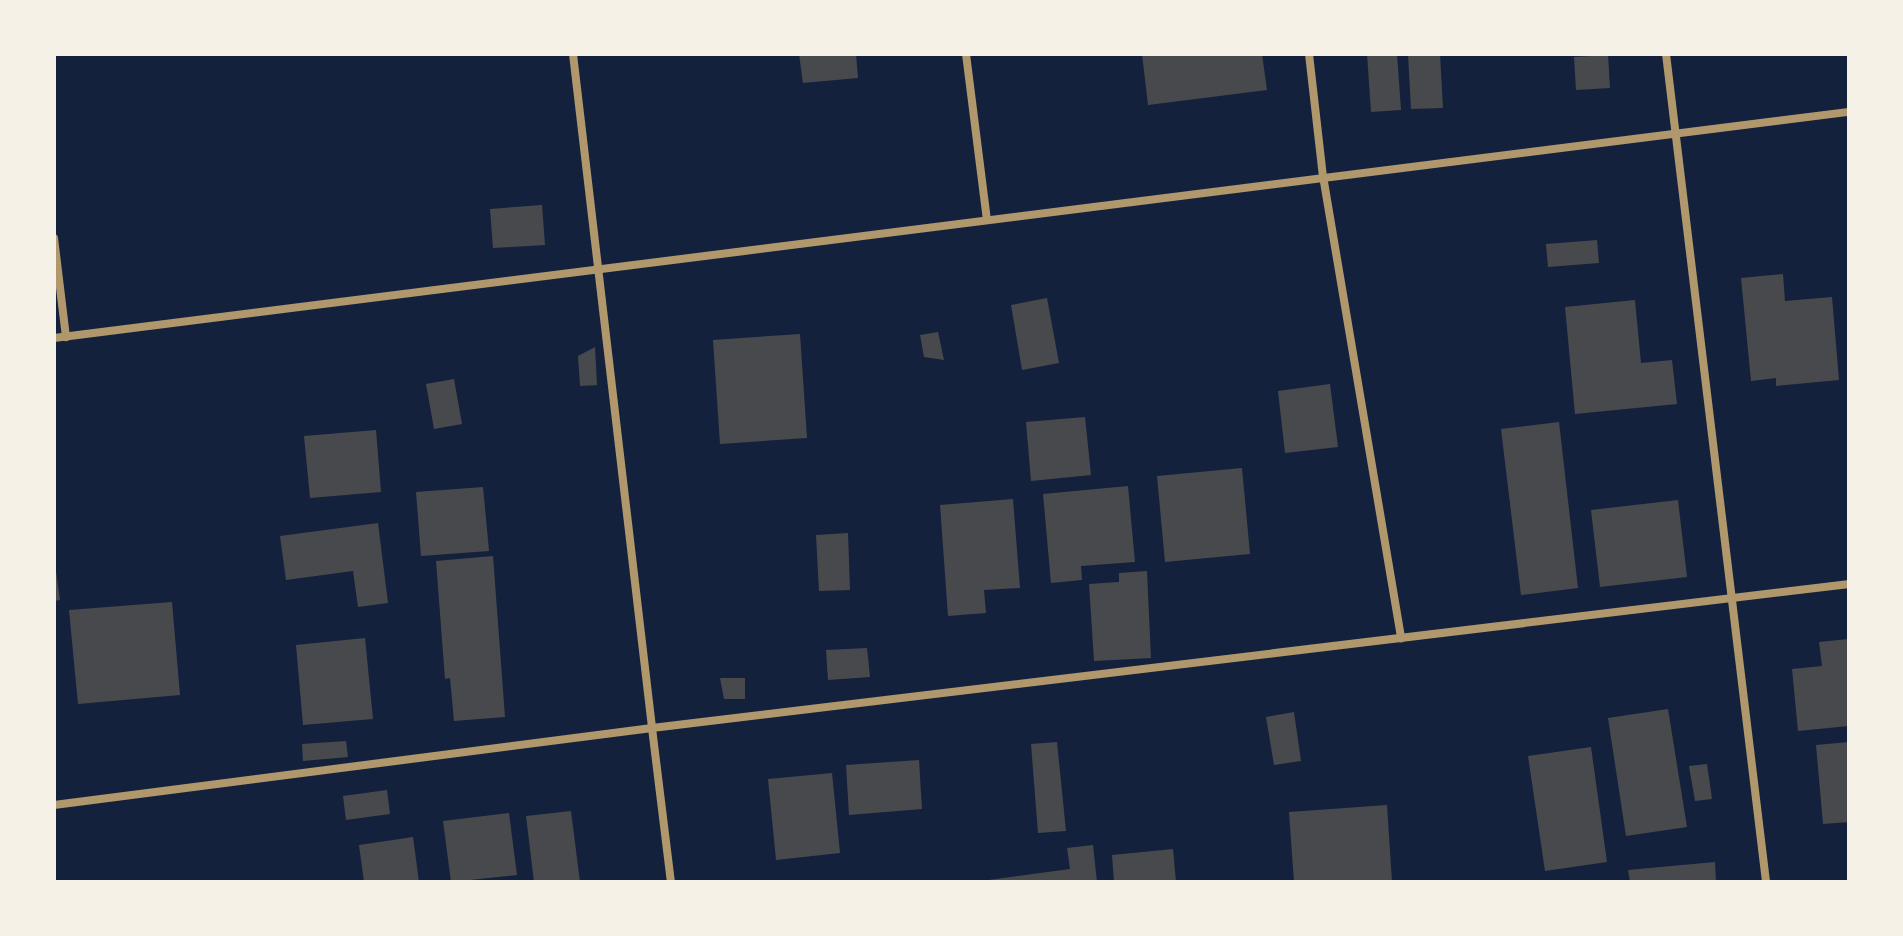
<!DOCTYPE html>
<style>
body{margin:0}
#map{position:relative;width:1903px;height:936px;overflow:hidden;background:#14213d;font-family:Poppins,sans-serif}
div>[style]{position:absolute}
.building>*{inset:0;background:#48494c}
.minor>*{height:8px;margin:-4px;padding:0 4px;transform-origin:4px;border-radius:4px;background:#b1986c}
span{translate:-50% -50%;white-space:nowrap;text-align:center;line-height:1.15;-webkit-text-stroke:8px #f6f1e7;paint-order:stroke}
.frame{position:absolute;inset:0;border:56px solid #f6f1e7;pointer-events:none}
</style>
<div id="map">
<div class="building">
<i style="clip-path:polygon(799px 54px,856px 54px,858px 78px,803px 83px)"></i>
<i style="clip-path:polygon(1142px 54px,1262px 54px,1267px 90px,1148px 105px)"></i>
<i style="clip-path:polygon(1367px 54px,1397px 54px,1401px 110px,1371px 112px)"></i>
<i style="clip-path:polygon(1408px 54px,1440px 54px,1443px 108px,1411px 109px)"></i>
<i style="clip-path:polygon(1608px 55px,1610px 88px,1576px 90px,1574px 57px)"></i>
<i style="clip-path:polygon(542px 205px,545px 245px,493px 248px,490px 209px)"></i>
<i style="clip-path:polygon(1597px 240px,1599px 263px,1548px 267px,1546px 244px)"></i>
<i style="clip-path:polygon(1783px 274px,1785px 301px,1832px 297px,1839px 380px,1776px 386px,1776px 378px,1751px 381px,1741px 278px)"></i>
<i style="clip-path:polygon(1047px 298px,1059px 363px,1022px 370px,1011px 305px)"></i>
<i style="clip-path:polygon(1635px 300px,1641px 363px,1672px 360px,1677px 404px,1575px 414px,1565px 307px)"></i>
<i style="clip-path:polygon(938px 332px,944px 360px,924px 357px,920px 335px)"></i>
<i style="clip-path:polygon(800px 334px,807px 438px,720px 444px,713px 340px)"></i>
<i style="clip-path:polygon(595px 347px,597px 385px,580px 386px,578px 356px)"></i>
<i style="clip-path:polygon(454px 379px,462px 424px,434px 429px,426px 384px)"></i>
<i style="clip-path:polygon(1330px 384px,1338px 447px,1285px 453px,1278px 391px)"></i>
<i style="clip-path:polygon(1085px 417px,1091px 475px,1031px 481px,1026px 422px)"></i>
<i style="clip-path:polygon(1559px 422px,1578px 588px,1521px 595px,1501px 429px)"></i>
<i style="clip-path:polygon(376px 430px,381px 492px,310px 498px,304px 436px)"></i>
<i style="clip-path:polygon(1242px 468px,1250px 554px,1165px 562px,1157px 476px)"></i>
<i style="clip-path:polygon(1128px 486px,1135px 562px,1081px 566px,1082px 580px,1051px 583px,1043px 494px)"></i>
<i style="clip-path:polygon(483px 487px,489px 551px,421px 556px,416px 492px)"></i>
<i style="clip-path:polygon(1013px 499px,1020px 588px,984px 590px,986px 613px,948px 616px,940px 505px)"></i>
<i style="clip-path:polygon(1678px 500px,1687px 577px,1600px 587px,1591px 510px)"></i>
<i style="clip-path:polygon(378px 523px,388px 603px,358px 607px,353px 571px,286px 580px,280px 536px)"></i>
<i style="clip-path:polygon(848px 533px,850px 590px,819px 591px,816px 535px)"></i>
<i style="clip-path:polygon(493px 556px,505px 717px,454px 721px,450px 678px,445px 679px,436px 561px)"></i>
<i style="clip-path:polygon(54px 557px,60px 600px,54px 601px)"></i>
<i style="clip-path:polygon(1147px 571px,1151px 658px,1094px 661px,1089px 584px,1119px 582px,1119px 573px)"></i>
<i style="clip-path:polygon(172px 602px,180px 695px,78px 704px,69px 610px)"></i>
<i style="clip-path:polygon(365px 638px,373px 719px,303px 725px,296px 645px)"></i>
<i style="clip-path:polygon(1849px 639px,1849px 726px,1798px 731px,1792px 669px,1822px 666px,1819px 642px)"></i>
<i style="clip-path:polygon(867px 648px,870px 677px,828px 680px,826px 650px)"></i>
<i style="clip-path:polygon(720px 678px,745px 678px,745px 699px,724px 699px)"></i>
<i style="clip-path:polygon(1668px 709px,1687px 827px,1626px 836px,1608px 718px)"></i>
<i style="clip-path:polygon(1294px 712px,1301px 761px,1274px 765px,1266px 717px)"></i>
<i style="clip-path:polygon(346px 741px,348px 757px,303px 761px,302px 744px)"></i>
<i style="clip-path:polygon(1057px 742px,1066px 831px,1038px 833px,1031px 744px)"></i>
<i style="clip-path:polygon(1849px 742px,1849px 822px,1823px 824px,1816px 745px)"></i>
<i style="clip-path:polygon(1591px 747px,1607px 862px,1545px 871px,1528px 756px)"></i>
<i style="clip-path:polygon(919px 760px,922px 809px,849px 815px,846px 765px)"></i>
<i style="clip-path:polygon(1707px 764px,1712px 799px,1695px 801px,1689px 766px)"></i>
<i style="clip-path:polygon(832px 773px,840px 853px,776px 860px,768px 779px)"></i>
<i style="clip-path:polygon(387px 790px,390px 814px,346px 820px,343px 796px)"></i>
<i style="clip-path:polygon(1387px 805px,1392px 882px,1294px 882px,1289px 812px)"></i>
<i style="clip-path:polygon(571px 811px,580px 882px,534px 882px,526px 816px)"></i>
<i style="clip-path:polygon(509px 813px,517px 875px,451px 882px,443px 821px)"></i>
<i style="clip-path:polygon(413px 837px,419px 882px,364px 882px,359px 845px)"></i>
<i style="clip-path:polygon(1093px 845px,1097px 882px,974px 882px,1070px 869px,1067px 848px)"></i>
<i style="clip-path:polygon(1173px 849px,1176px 882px,1114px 882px,1112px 855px)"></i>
<i style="clip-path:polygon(1715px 862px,1716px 882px,1630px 882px,1628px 870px)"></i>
</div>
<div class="minor">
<i style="left:573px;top:54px;width:679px;rotate:83.31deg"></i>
<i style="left:652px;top:728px;width:1206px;rotate:-6.86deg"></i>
<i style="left:966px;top:54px;width:167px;rotate:82.8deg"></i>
<i style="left:1309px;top:54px;width:123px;rotate:83.5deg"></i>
<i style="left:1323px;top:176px;width:469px;rotate:80.4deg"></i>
<i style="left:1666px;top:54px;width:834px;rotate:83.11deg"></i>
<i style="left:54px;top:238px;width:100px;rotate:83.1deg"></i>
<i style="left:54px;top:338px;width:1809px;rotate:-7.18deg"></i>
<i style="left:54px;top:805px;width:603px;rotate:-7.34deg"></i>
<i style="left:652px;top:728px;width:155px;rotate:83deg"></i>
</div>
<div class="frame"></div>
</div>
